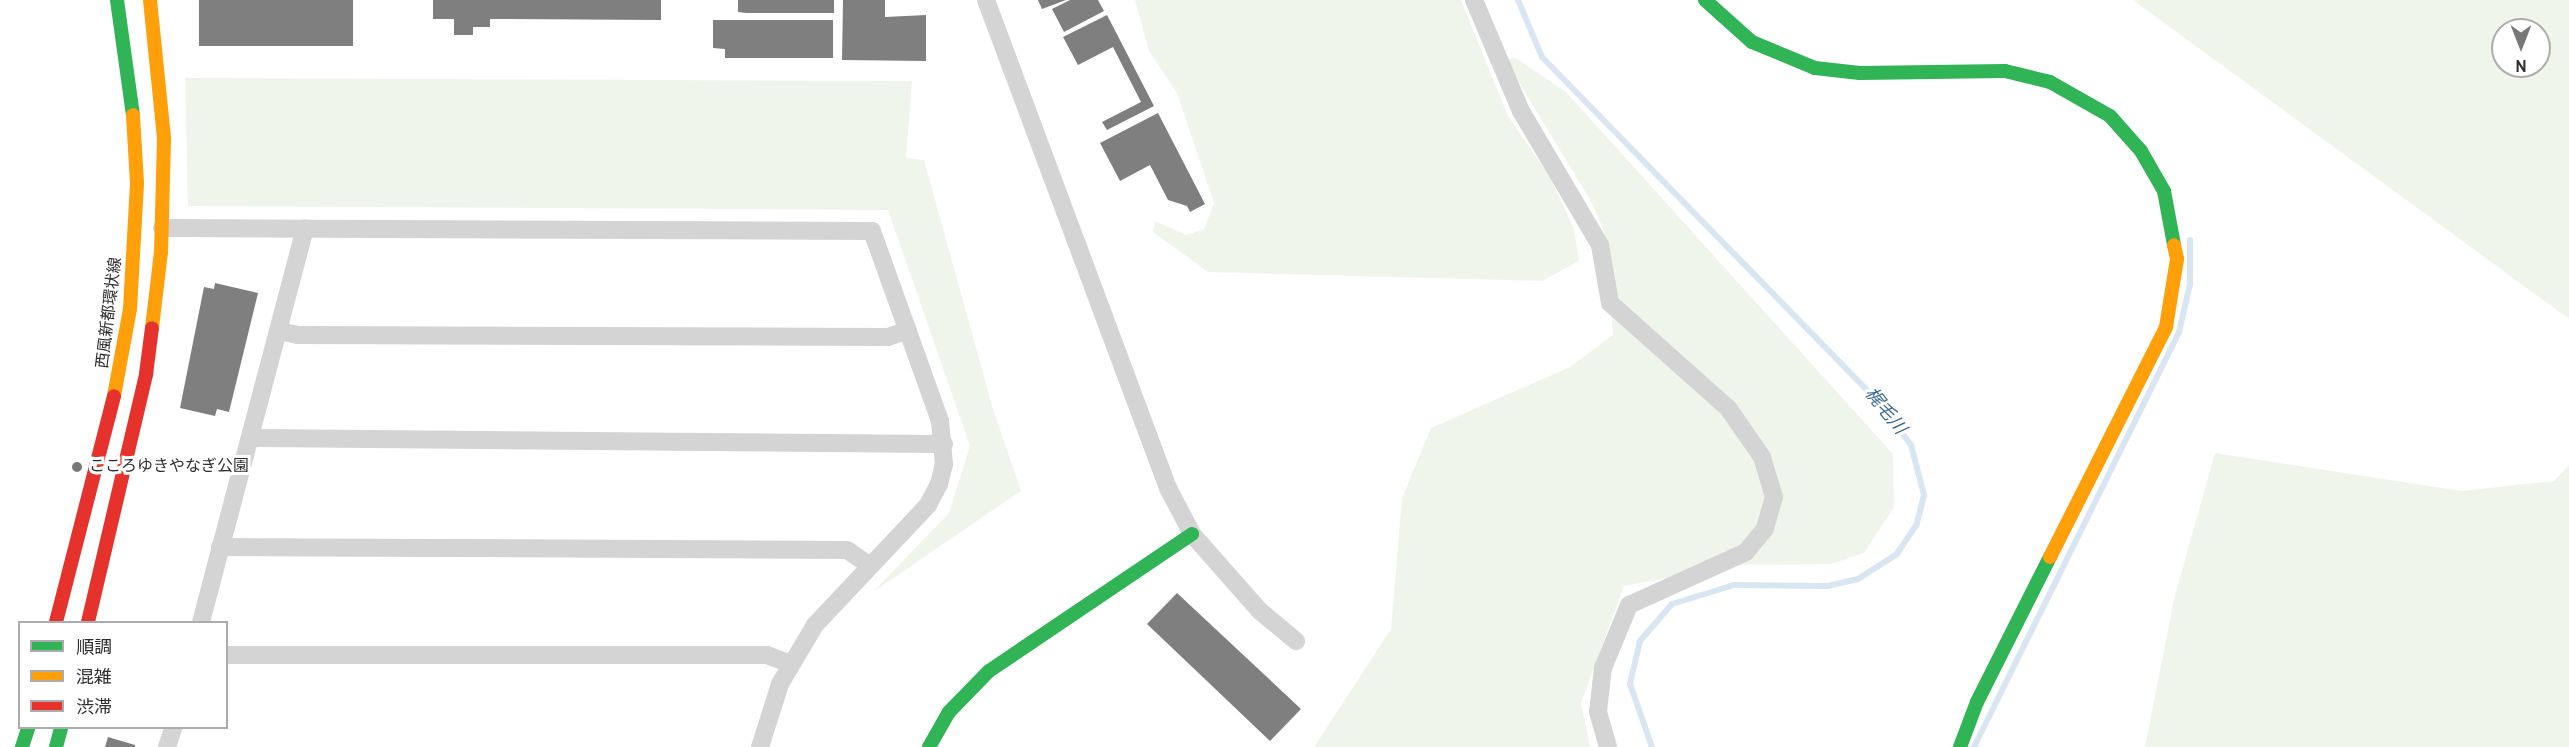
<!DOCTYPE html>
<meta charset="utf-8">
<style>
body{margin:0}
#map{position:relative;width:2569px;height:747px;overflow:hidden;background:#fff;font-family:Overpass,"Noto Sans JP",sans-serif}
div>[style]{position:absolute}
.green>*{inset:0;background:#f0f5ec}
.stream>*{height:6px;margin:-3px;padding:0 3px;transform-origin:3px;border-radius:3px;background:#d9e6f2}
.building>*{inset:0;background:#7f7f7f}
.street>*{height:18px;margin:-9px;padding:0 9px;transform-origin:9px;border-radius:9px;background:#d4d4d4}
.fast>*{height:14px;margin:-7px;padding:0 7px;transform-origin:7px;border-radius:7px;background:#30b455}
.slow>*{height:14px;margin:-7px;padding:0 7px;transform-origin:7px;border-radius:7px;background:#ff9f0a}
.jam>*{height:14px;margin:-7px;padding:0 7px;transform-origin:7px;border-radius:7px;background:#e5322d}
.dots>*{width:16px;height:16px;translate:-50% -50%;box-sizing:border-box;border:3px solid #fff;border-radius:50%}
span{translate:-50% -50%;white-space:nowrap;text-align:center;line-height:1.15;-webkit-text-stroke:6px #fff;paint-order:stroke}
.street-label{font-size:16px;color:#2f2f2f}
.poi-label{font-size:16px;color:#2f2f2f}
.left{translate:0 -50%;text-align:left}
.water-label{font-size:18px;color:#3b6a94;font-style:italic}
.legend{position:absolute;left:18px;top:621px;width:210px;height:108px;box-sizing:border-box;background:#fff;border:2px solid #acacac;margin:0;padding:8px 10px;list-style:none;font-size:18px;color:#2f2f2f}
.legend li{display:flex;align-items:center;gap:12px;height:30px}
.legend b{width:30px;border:2px solid #acacac}
.north{position:absolute;left:2491px;top:18px;width:60px;height:60px;box-sizing:border-box;background:#fff;border:2px solid #acacac;border-radius:50%;rotate:180deg;font-size:16px;font-weight:700;line-height:24px;text-align:center;color:#2f2f2f}
.north::after{content:'';display:block;margin:auto;width:21px;height:27px;background:#787878;clip-path:polygon(50% 0,100% 100%,50% 72%,0 100%)}
</style>
<div id="map">
<div class="green">
<i style="clip-path:polygon(1135px 0,1461px 0,1508px 116px,1550px 177px,1574px 229px,1579px 261px,1542px 281px,1208px 272px,1153px 232px,1155px 221px,1186px 235px,1204px 229px,1214px 203px,1177px 93px,1149px 51px)"></i>
<i style="clip-path:polygon(evenodd,2134px 0,2569px 0,2569px 319px,2141px 6px,2134px 0,2503px 30px,2539px 30px,2539px 66px,2503px 66px,2503px 30px)"></i>
<i style="clip-path:polygon(1514px 57px,1566px 92px,1893px 454px,1894px 507px,1864px 553px,1831px 564px,1738px 565px,1624px 586px,1581px 703px,1590px 747px,1314px 747px,1391px 629px,1402px 498px,1431px 428px,1570px 367px,1613px 335px,1604px 231px,1592px 203px,1506px 61px)"></i>
<i style="clip-path:polygon(185px 78px,912px 81px,906px 158px,924px 160px,993px 409px,1021px 491px,873px 592px,949px 513px,970px 446px,888px 210px,188px 206px)"></i>
<i style="clip-path:polygon(2215px 453px,2462px 491px,2554px 481px,2569px 465px,2569px 747px,2145px 747px,2174px 599px)"></i>
</div>
<div class="stream">
<i style="left:1518px;top:0;width:62px;rotate:67.2deg"></i>
<i style="left:1542px;top:57px;width:481px;rotate:45.7deg"></i>
<i style="left:1878px;top:401px;width:55px;rotate:53.1deg"></i>
<i style="left:1911px;top:445px;width:52px;rotate:75.4deg"></i>
<i style="left:1924px;top:495px;width:30px;rotate:104deg"></i>
<i style="left:1917px;top:524px;width:36px;rotate:124deg"></i>
<i style="left:1897px;top:554px;width:46px;rotate:147.3deg"></i>
<i style="left:1858px;top:579px;width:32px;rotate:167deg"></i>
<i style="left:1827px;top:586px;width:93px;rotate:-179.4deg"></i>
<i style="left:1734px;top:585px;width:65px;rotate:163deg"></i>
<i style="left:1672px;top:604px;width:49px;rotate:130.9deg"></i>
<i style="left:1640px;top:641px;width:44px;rotate:103.1deg"></i>
<i style="left:1630px;top:684px;width:67px;rotate:70.8deg"></i>
<i style="left:1974px;top:747px;width:463px;rotate:-63.7deg"></i>
<i style="left:2179px;top:332px;width:49px;rotate:-77.1deg"></i>
<i style="left:2190px;top:284px;width:44px;rotate:-90deg"></i>
</div>
<div class="building">
<i style="clip-path:polygon(199px 0,353px 0,353px 46px,199px 46px)"></i>
<i style="clip-path:polygon(433px 0,661px 0,661px 20px,490px 19px,490px 27px,473px 27px,473px 35px,454px 35px,454px 19px,433px 19px)"></i>
<i style="clip-path:polygon(738px 0,834px 0,834px 13px,746px 13px,738px 12px)"></i>
<i style="clip-path:polygon(843px 0,885px 0,885px 17px,926px 15px,926px 61px,842px 60px)"></i>
<i style="clip-path:polygon(1038px 0,1066px 0,1042px 9px)"></i>
<i style="clip-path:polygon(1070px 0,1098px 0,1104px 11px,1064px 32px,1052px 9px)"></i>
<i style="clip-path:polygon(1107px 15px,1154px 106px,1107px 130px,1102px 122px,1141px 102px,1113px 47px,1078px 65px,1063px 37px)"></i>
<i style="clip-path:polygon(713px 20px,833px 20px,833px 58px,725px 58px,725px 49px,713px 48px)"></i>
<i style="clip-path:polygon(1158px 113px,1205px 204px,1190px 212px,1187px 206px,1168px 200px,1150px 165px,1120px 181px,1100px 143px)"></i>
<i style="clip-path:polygon(215px 283px,258px 293px,229px 412px,217px 409px,215px 416px,180px 408px,204px 287px,214px 289px)"></i>
<i style="clip-path:polygon(1177px 593px,1301px 709px,1270px 741px,1147px 624px)"></i>
<i style="clip-path:polygon(108px 737px,135px 745px,135px 747px,105px 747px)"></i>
</div>
<div class="street">
<i style="left:986px;top:0;width:521px;rotate:69.55deg"></i>
<i style="left:1168px;top:488px;width:52px;rotate:62.4deg"></i>
<i style="left:1192px;top:534px;width:103px;rotate:48.6deg"></i>
<i style="left:1260px;top:611px;width:47px;rotate:39.8deg"></i>
<i style="left:1474px;top:0;width:121px;rotate:67.1deg"></i>
<i style="left:1521px;top:111px;width:156px;rotate:59.5deg"></i>
<i style="left:1600px;top:245px;width:59px;rotate:80.2deg"></i>
<i style="left:1610px;top:303px;width:158px;rotate:41.7deg"></i>
<i style="left:1728px;top:408px;width:60px;rotate:55.2deg"></i>
<i style="left:1762px;top:457px;width:42px;rotate:73.3deg"></i>
<i style="left:1774px;top:497px;width:33px;rotate:106deg"></i>
<i style="left:1765px;top:529px;width:30px;rotate:130deg"></i>
<i style="left:1746px;top:552px;width:128px;rotate:155.6deg"></i>
<i style="left:1629px;top:605px;width:68px;rotate:112.4deg"></i>
<i style="left:1603px;top:668px;width:44px;rotate:96.5deg"></i>
<i style="left:1598px;top:712px;width:36px;rotate:74deg"></i>
<i style="left:162px;top:228px;width:710px;rotate:0.24deg"></i>
<i style="left:872px;top:231px;width:202px;rotate:70.3deg"></i>
<i style="left:940px;top:421px;width:43px;rotate:84.7deg"></i>
<i style="left:944px;top:464px;width:21px;rotate:104deg"></i>
<i style="left:939px;top:484px;width:24px;rotate:118deg"></i>
<i style="left:928px;top:505px;width:165px;rotate:133.3deg"></i>
<i style="left:815px;top:625px;width:69px;rotate:120.7deg"></i>
<i style="left:780px;top:684px;width:66px;rotate:107.6deg"></i>
<i style="left:278px;top:331px;width:20px;rotate:11deg"></i>
<i style="left:298px;top:335px;width:590px;rotate:0.19deg"></i>
<i style="left:888px;top:337px;width:21px;rotate:-19deg"></i>
<i style="left:250px;top:438px;width:694px;rotate:0.5deg"></i>
<i style="left:220px;top:547px;width:627px;rotate:0.27deg"></i>
<i style="left:847px;top:550px;width:27px;rotate:34deg"></i>
<i style="left:201px;top:622px;width:407px;rotate:-75.2deg"></i>
<i style="left:226px;top:655px;width:541px"></i>
<i style="left:767px;top:655px;width:25px;rotate:21deg"></i>
<i style="left:167px;top:747px;width:20px;rotate:-72deg"></i>
</div>
<div class="fast">
<i style="left:117px;top:0;width:116px;rotate:82.1deg"></i>
<i style="left:1705px;top:0;width:63px;rotate:41.8deg"></i>
<i style="left:1752px;top:42px;width:68px;rotate:22.4deg"></i>
<i style="left:1815px;top:68px;width:45px;rotate:6.3deg"></i>
<i style="left:1860px;top:73px;width:145px;rotate:-0.8deg"></i>
<i style="left:2005px;top:71px;width:46px;rotate:13.7deg"></i>
<i style="left:2050px;top:82px;width:69px;rotate:29.5deg"></i>
<i style="left:2110px;top:116px;width:47px;rotate:48.5deg"></i>
<i style="left:2141px;top:151px;width:46px;rotate:60.1deg"></i>
<i style="left:2164px;top:191px;width:55px;rotate:79.5deg"></i>
<i style="left:22px;top:747px;width:20px;rotate:-72deg"></i>
<i style="left:56px;top:747px;width:20px;rotate:-75deg"></i>
<i style="left:929px;top:747px;width:40px;rotate:-60.3deg"></i>
<i style="left:949px;top:712px;width:57px;rotate:-45.7deg"></i>
<i style="left:989px;top:671px;width:245px;rotate:-34deg"></i>
<i style="left:1960px;top:747px;width:48px;rotate:-69.3deg"></i>
<i style="left:1977px;top:702px;width:162px;rotate:-63.3deg"></i>
</div>
<div class="slow">
<i style="left:150px;top:0;width:140px;rotate:84.2deg"></i>
<i style="left:164px;top:139px;width:113px;rotate:91.5deg"></i>
<i style="left:161px;top:252px;width:77px;rotate:96.8deg"></i>
<i style="left:114px;top:396px;width:88px;rotate:-79.6deg"></i>
<i style="left:130px;top:309px;width:126px;rotate:-86.8deg"></i>
<i style="left:137px;top:183px;width:68px;rotate:-93.4deg"></i>
<i style="left:2050px;top:557px;width:258px;rotate:-63.2deg"></i>
<i style="left:2166px;top:327px;width:69px;rotate:-80.8deg"></i>
<i style="left:2177px;top:259px;width:14px;rotate:-102deg"></i>
</div>
<div class="jam">
<i style="left:56px;top:622px;width:233px;rotate:-75.6deg"></i>
<i style="left:88px;top:622px;width:255px;rotate:-76.8deg"></i>
<i style="left:146px;top:374px;width:46px;rotate:-82.6deg"></i>
</div>
<div class="dots">
<i style="left:77px;top:467px;background:#787878"></i>
</div>
<div class="street-label">
<span style="left:110px;top:313px;rotate:-83deg">西風新都環状線</span>
</div>
<div class="poi-label">
<span class="left" style="left:89px;top:467px">こころゆきやなぎ公園</span>
</div>
<div class="water-label">
<span style="left:1884px;top:412px;rotate:51deg">梶毛川</span>
</div>
<ul class="legend">
<li><b style="height:8px;background:#30b455"></b>順調</li>
<li><b style="height:8px;background:#ff9f0a"></b>混雑</li>
<li><b style="height:8px;background:#e5322d"></b>渋滞</li>
</ul>
<div class="north">N</div>
</div>
